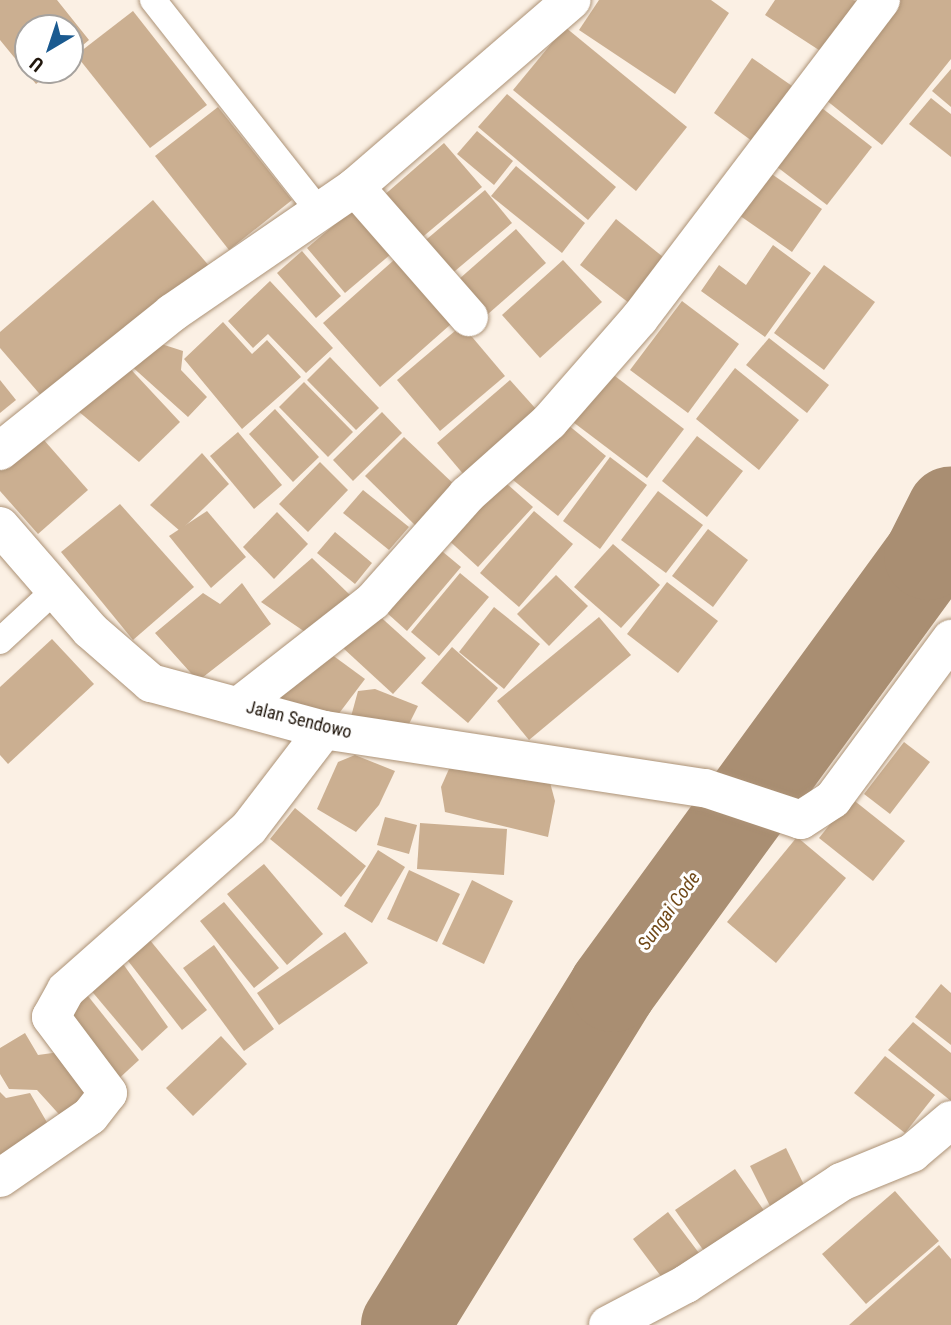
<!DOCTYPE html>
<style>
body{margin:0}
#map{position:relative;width:951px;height:1325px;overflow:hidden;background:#fbf0e4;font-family:"Roboto Condensed",sans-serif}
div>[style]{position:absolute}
.river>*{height:88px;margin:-44px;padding:0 44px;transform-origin:44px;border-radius:44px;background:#a98e72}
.building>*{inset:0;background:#cbaf91}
.roads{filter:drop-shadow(0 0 2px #ac9276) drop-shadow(0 0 2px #ac9276)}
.service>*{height:26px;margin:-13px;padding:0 13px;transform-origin:13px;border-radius:13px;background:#fff}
.minor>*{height:38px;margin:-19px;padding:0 19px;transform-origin:19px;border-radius:19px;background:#fff}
span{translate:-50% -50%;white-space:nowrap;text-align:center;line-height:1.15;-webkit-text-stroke:6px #fff;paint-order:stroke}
.street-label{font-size:18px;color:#21170d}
.water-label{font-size:19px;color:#714a1a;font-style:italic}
.north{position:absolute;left:14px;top:14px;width:70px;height:70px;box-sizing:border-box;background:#fff;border:2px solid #a6a29e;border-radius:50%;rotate:219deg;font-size:19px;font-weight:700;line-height:28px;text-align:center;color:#21170d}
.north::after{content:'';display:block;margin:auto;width:24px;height:32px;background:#1a5a90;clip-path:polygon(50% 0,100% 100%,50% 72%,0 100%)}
</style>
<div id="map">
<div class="river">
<i style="left:405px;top:1325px;width:396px;rotate:-58.3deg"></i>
<i style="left:613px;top:988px;width:535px;rotate:-53.9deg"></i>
<i style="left:928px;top:556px;width:51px;rotate:-63.4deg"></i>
</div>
<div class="building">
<i style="clip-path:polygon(0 0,57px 0,89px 40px,70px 56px,70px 28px,28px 28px,28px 70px,53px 70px,36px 84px,0 40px)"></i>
<i style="clip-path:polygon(599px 0,711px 0,729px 13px,675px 94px,579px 30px)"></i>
<i style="clip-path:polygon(775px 0,853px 0,856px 1px,822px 52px,765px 15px)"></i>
<i style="clip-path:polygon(890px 0,951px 0,951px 59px,882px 145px,816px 92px)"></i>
<i style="clip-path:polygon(133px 11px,207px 105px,150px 148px,76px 55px)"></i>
<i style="clip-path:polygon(565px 27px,687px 127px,636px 191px,513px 90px)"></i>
<i style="clip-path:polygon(752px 58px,795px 88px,756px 144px,714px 113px)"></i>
<i style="clip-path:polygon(951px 69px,951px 107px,932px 91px)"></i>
<i style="clip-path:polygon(507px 94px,616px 187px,588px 220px,478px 127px)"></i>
<i style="clip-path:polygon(809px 98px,872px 147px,827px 205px,764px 157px)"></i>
<i style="clip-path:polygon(931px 98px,951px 114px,951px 157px,909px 124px)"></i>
<i style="clip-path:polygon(218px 107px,292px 200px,229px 250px,155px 156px)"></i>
<i style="clip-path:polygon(477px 131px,513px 161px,494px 185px,457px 154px)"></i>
<i style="clip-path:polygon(444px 143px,482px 187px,419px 240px,382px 197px)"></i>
<i style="clip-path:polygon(756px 163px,822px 209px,792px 252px,726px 206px)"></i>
<i style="clip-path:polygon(516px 166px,585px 223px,562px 253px,491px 196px)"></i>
<i style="clip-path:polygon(485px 190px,512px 223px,449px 276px,421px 244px)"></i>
<i style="clip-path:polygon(153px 200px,210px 267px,50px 406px,0 348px,0 332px)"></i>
<i style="clip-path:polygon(353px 209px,391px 254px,345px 293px,307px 248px)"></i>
<i style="clip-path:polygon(616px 219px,673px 265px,638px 310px,580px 265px)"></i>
<i style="clip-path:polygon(516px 229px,546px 263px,488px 314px,458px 280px)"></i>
<i style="clip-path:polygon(773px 245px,811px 273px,765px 337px,701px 291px,719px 265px,746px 285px)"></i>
<i style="clip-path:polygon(302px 251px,341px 296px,316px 318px,277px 273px)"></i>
<i style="clip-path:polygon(394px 260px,451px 324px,380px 387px,323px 323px)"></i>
<i style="clip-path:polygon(563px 260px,602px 302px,540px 358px,502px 315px)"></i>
<i style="clip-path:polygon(824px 265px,875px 302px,824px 370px,774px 333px)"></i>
<i style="clip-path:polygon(270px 281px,333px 348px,306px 373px,268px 334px,253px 348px,228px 321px)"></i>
<i style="clip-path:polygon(682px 301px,739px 344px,688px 413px,630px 370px)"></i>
<i style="clip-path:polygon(223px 322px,252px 354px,267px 340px,301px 377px,242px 429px,184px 359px)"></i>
<i style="clip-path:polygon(462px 325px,505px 376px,440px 431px,397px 380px)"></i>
<i style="clip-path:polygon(769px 338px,829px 385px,807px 413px,746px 365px)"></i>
<i style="clip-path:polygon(149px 340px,183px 351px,181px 370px,207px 397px,188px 417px,129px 364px)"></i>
<i style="clip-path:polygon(330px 357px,379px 408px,356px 430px,307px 380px)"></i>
<i style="clip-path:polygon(123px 361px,180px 422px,139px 462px,78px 411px)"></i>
<i style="clip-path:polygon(735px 368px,799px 420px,759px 470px,696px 419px)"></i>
<i style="clip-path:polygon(611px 373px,684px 429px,647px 478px,573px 422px)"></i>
<i style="clip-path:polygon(0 380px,16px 400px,0 413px)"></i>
<i style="clip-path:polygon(510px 380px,544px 418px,470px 482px,437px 443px)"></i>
<i style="clip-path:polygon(304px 382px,353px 432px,328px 457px,279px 407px)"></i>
<i style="clip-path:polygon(275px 409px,319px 457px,293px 482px,249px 434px)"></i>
<i style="clip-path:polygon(382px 412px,402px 433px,353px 481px,333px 460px)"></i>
<i style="clip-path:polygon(562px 420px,606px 456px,558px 516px,513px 480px)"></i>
<i style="clip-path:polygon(36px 431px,88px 490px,38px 534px,0 491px,0 462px)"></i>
<i style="clip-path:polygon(238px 432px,282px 485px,254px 509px,210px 456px)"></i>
<i style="clip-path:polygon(697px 436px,743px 471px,707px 517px,662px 481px)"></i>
<i style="clip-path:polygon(404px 437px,457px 487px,418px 528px,365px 476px)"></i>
<i style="clip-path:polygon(202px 453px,229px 484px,180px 531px,150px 505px)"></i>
<i style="clip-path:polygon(610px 457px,647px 485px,600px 549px,563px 521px)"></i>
<i style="clip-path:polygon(320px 462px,348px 490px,308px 532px,279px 504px)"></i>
<i style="clip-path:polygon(498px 476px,533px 507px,478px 567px,444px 536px)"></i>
<i style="clip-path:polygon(363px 490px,409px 527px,389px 550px,343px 513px)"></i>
<i style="clip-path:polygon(658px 491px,703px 525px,666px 573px,621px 540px)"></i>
<i style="clip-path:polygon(120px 504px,194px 587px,133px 640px,61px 552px)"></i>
<i style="clip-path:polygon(207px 511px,246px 557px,211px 588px,169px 536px)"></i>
<i style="clip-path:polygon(534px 511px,573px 544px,519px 607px,480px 573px)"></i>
<i style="clip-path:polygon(277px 512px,308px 544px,274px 579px,243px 547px)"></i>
<i style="clip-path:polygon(708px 529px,748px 560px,713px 607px,672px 576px)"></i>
<i style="clip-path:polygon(335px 532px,372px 563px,355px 584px,317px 553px)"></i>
<i style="clip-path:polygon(431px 542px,461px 567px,407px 631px,377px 604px)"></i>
<i style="clip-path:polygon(613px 544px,660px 585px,621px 628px,574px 587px)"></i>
<i style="clip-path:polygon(312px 558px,351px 596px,311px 636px,261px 602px)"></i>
<i style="clip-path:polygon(460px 573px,489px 597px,439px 656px,411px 632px)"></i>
<i style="clip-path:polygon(556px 575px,588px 606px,549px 646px,517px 614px)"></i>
<i style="clip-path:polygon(667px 582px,718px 621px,678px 673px,627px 634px)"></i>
<i style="clip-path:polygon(242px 583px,271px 624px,198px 681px,155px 633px,203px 593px,220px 604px)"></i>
<i style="clip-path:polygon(494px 607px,540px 644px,504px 689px,459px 652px)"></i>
<i style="clip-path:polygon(375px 612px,426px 658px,393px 694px,343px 648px)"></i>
<i style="clip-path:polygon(599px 617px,631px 655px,529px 740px,497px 701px)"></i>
<i style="clip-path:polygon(52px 639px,94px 684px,8px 764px,0 755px,0 687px)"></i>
<i style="clip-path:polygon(320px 646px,365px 679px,331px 724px,258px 702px)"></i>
<i style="clip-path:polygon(452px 647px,498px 688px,468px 723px,421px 683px)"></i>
<i style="clip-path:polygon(375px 689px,418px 706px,403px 736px,349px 724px,358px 691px)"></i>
<i style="clip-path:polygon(904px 742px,930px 762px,890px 814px,864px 794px)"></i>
<i style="clip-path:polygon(355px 755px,395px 771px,379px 805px,356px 832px,317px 809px,338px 762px)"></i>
<i style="clip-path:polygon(449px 769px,548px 775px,555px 801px,548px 837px,445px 812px,441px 787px)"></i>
<i style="clip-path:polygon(851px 798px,905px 841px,873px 881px,819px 838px)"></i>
<i style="clip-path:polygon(295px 808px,366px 866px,341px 897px,270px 839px)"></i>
<i style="clip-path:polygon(385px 817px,417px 825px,409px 854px,377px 845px)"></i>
<i style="clip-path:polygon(420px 823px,507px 829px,504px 875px,417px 869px)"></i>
<i style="clip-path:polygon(797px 837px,846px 878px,776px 963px,727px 922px)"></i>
<i style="clip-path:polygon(378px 850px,405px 867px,372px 923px,344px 906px)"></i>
<i style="clip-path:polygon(264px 864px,323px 934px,287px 965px,227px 894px)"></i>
<i style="clip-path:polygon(409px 870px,460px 894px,437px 942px,387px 919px)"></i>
<i style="clip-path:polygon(472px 880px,513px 901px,484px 964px,442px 944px)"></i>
<i style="clip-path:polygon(224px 902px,279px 968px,254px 988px,200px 921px)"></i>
<i style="clip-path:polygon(345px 932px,368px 963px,279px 1025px,257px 993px)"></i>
<i style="clip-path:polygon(149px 939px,207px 1010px,182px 1030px,125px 957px)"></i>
<i style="clip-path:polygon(214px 945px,274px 1029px,244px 1051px,183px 968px)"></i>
<i style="clip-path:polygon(116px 954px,168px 1027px,142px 1051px,84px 982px)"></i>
<i style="clip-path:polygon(941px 984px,951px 993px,951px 1045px,915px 1017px)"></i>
<i style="clip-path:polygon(80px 986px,139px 1060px,114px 1083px,53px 1013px)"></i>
<i style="clip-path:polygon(913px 1022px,951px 1053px,951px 1101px,888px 1050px)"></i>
<i style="clip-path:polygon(25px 1033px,38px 1055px,67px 1051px,97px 1098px,66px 1122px,37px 1090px,9px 1089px,0 1074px,0 1048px)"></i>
<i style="clip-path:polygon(221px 1036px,247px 1064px,193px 1116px,166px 1088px)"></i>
<i style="clip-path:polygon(885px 1056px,935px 1095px,905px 1133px,854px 1093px)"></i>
<i style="clip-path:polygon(0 1092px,6px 1098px,30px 1093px,52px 1131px,0 1160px)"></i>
<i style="clip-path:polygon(786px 1148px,808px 1193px,772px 1210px,750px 1166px)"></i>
<i style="clip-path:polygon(735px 1169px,765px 1212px,706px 1254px,675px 1210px)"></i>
<i style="clip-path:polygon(895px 1191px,939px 1241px,866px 1304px,822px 1254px)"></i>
<i style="clip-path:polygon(668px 1212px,702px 1257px,666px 1283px,633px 1239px)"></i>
<i style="clip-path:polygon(939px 1245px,951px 1259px,951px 1325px,849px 1325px)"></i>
</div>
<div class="roads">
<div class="service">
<i style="left:153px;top:0;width:270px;rotate:51.8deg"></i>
<i style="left:0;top:641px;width:75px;rotate:-42.8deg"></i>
</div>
<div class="minor">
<i style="left:355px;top:187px;width:173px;rotate:48.8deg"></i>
<i style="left:0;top:451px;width:221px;rotate:-38.7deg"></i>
<i style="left:172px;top:313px;width:222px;rotate:-34.5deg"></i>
<i style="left:355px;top:187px;width:286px;rotate:-40.8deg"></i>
<i style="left:0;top:526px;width:138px;rotate:49.1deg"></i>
<i style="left:90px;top:630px;width:81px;rotate:41deg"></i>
<i style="left:151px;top:683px;width:179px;rotate:15.2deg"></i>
<i style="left:324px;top:730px;width:385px;rotate:8.7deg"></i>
<i style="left:705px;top:788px;width:101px;rotate:18.4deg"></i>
<i style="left:801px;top:820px;width:38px;rotate:-33deg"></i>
<i style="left:833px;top:799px;width:199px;rotate:-53.6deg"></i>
<i style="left:240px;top:705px;width:169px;rotate:-38deg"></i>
<i style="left:373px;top:601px;width:142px;rotate:-48.4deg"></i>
<i style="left:467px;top:495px;width:110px;rotate:-41.7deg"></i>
<i style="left:549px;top:422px;width:137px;rotate:-48.9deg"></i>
<i style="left:639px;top:319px;width:400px;rotate:-52.8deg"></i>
<i style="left:0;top:1178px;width:109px;rotate:-34.6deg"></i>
<i style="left:90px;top:1116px;width:29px;rotate:-52deg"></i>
<i style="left:108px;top:1093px;width:95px;rotate:-126.9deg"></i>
<i style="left:51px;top:1017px;width:31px;rotate:-61deg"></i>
<i style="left:66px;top:990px;width:244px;rotate:-41.5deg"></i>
<i style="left:249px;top:828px;width:123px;rotate:-52.6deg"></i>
<i style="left:608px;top:1325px;width:88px;rotate:-27.7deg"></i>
<i style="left:686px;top:1284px;width:186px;rotate:-33.3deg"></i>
<i style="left:841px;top:1182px;width:77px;rotate:-22.2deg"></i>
<i style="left:912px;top:1153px;width:51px;rotate:-40.2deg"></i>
</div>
</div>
<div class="street-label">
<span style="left:299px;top:720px;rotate:14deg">Jalan Sendowo</span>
</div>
<div class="water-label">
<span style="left:669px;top:911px;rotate:-54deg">Sungai Code</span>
</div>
<div class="north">U</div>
</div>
